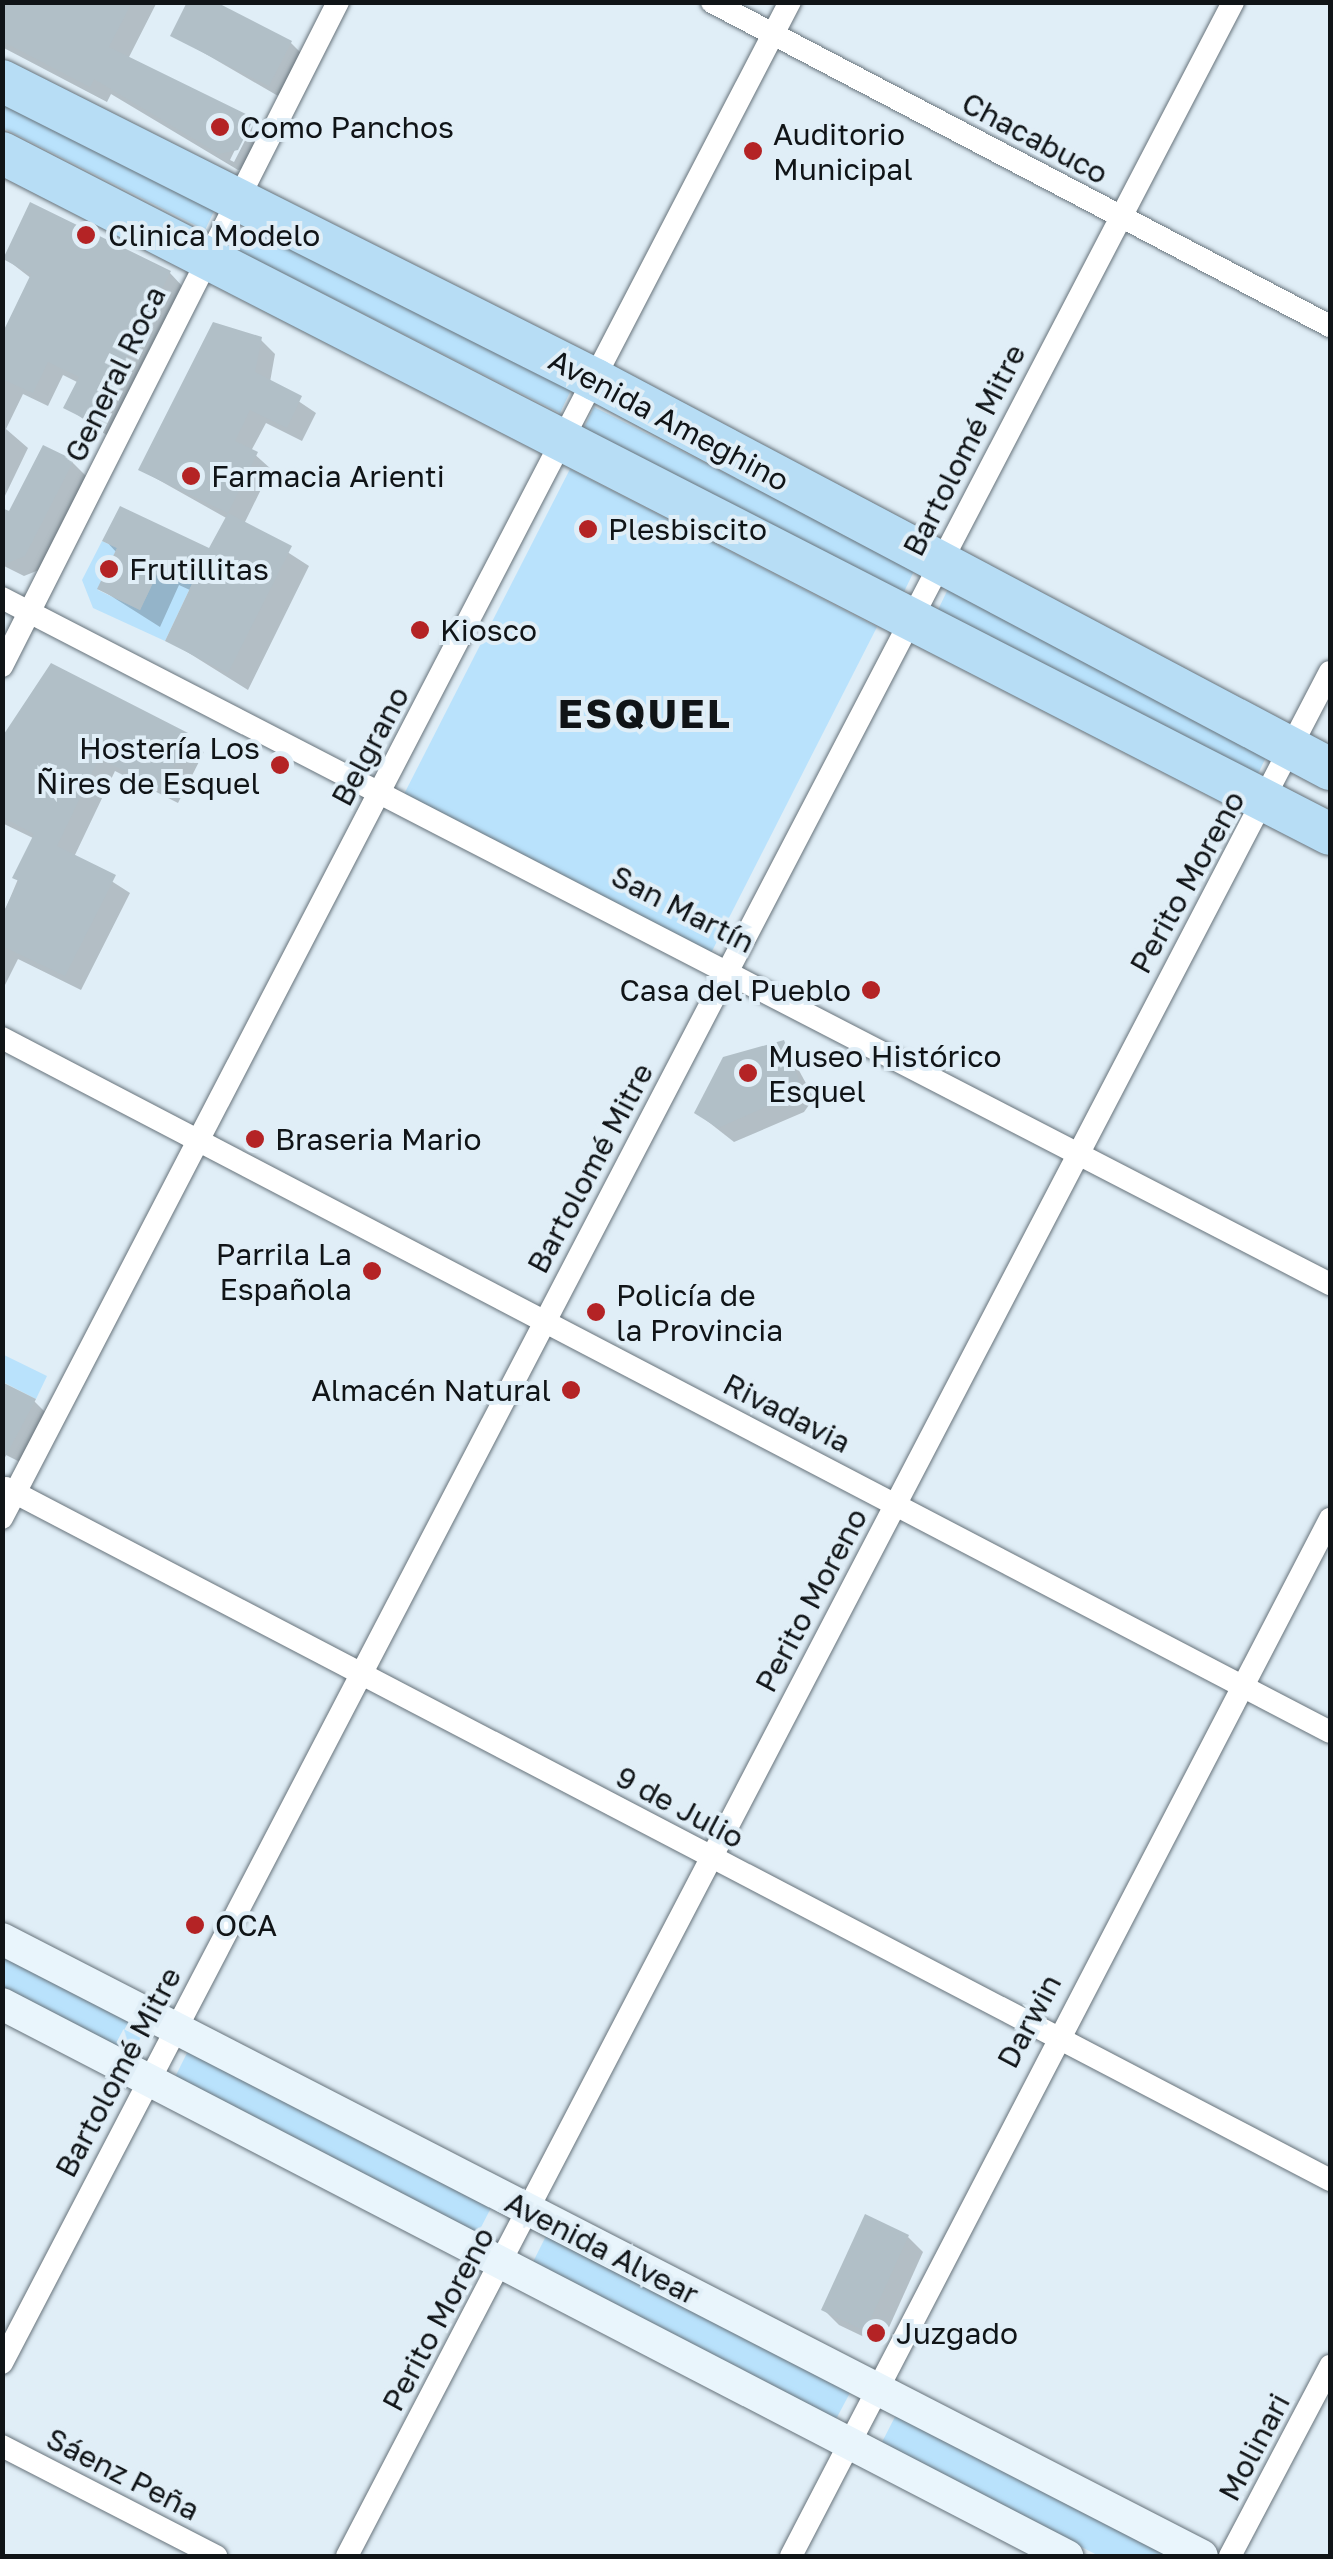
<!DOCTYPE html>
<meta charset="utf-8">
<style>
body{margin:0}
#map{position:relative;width:1333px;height:2559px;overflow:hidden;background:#e0eef7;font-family:"Golos Text",sans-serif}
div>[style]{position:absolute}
.green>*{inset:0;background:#b9e2fc}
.shadow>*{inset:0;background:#0003}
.building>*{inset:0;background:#b1bfc7}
.roads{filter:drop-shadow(0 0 2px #67737b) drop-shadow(0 0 2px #67737b)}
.street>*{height:22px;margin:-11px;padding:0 11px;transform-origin:11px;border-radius:11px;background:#fff}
.secondary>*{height:32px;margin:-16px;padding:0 16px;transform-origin:16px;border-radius:16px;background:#e9f5fc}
.highway>*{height:42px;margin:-21px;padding:0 21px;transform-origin:21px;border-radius:21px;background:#b7ddf5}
.dots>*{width:28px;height:28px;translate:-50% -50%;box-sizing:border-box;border:5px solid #e0eef7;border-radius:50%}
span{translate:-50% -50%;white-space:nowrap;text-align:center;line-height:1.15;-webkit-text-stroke:8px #e0eef7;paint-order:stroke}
.poi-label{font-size:30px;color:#101417}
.left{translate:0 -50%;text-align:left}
.right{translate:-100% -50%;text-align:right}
.street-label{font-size:30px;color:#101417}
.district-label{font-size:40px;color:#101417;font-weight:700;letter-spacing:2.5px}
.frame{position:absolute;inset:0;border:5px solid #101417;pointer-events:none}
</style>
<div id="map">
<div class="green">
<i style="clip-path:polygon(2px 97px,217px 205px,205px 230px,3px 128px)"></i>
<i style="clip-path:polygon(251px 226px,572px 388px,560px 413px,239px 251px)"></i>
<i style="clip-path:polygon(594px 407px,915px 569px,903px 594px,582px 432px)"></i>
<i style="clip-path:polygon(570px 469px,877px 627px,708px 959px,401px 800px)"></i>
<i style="clip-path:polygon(102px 541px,117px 548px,98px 590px,140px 610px,160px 568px,192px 584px,165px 641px,93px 608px,82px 580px)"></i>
<i style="clip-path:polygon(948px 589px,1269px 751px,1257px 776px,936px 614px)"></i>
<i style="clip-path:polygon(2px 1354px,47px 1376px,36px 1399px,3px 1382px)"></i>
<i style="clip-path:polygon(2px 1948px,148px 2023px,131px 2057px,3px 1991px)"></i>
<i style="clip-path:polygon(190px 2047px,493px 2204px,476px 2237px,173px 2081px)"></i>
<i style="clip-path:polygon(548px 2232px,852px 2389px,834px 2423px,531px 2266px)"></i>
<i style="clip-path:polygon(898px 2411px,1181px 2556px,1099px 2556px,881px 2444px)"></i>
</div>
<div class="shadow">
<i style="clip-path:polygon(evenodd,2px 2px,157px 2px,128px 59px,252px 120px,269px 136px,254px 166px,238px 170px,111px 94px,107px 102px,2px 47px,2px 2px,248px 123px,254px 123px,234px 162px,230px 160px,248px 123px)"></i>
<i style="clip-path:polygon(173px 35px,291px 43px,306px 58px,285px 100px)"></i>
<i style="clip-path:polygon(6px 259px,170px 273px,184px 288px,108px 436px,66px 407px,79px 383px,63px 375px,48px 406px,23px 394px,6px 429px,28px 448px,2px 502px,2px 340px,32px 279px)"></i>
<i style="clip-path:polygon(260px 339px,275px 354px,270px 382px,316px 413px,302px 441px,266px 423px,251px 451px,271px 469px,244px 524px,309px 566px,248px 690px,168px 640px,192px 591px,179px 585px,160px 627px,100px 589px,117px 553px,105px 540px,210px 551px,228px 519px,141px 470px)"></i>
<i style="clip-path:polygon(72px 462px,87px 477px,39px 570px,24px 576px,2px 565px,10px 514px)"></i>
<i style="clip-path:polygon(52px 667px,204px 752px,178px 803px,115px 771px,74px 857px,130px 893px,81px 990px,18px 959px,2px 991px,2px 917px,35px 839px,2px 823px,2px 743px)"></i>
<i style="clip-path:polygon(784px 1043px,814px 1098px,804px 1112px,734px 1142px,697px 1113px)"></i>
<i style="clip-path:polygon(34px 1401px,45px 1412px,20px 1462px,2px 1453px)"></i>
<i style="clip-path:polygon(908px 2237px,923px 2252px,881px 2345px,839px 2325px,824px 2310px)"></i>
</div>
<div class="building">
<i style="clip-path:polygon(2px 2px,132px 2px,109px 47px,254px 118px,238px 150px,219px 154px,94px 79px,90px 87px,2px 41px)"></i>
<i style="clip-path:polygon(187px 2px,216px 2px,292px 41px,269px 86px,170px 36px)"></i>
<i style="clip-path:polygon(30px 202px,171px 271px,93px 423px,63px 408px,79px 377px,48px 362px,33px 393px,2px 379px,2px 334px,31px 274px,3px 259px)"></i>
<i style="clip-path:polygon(213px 322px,262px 337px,255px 372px,302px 396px,287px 428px,250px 410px,235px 441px,258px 452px,228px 513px,138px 470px)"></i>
<i style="clip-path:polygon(43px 445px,74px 460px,25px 556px,2px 565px,2px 508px,9px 511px)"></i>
<i style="clip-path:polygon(120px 506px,209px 548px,228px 513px,292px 546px,228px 673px,165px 641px,192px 584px,160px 568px,140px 610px,97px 589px,117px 548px,102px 541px)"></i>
<i style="clip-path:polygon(51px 663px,190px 734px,162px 790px,99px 758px,57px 846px,116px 875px,65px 976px,2px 946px,2px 915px,19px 881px,12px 878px,34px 834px,2px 817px,2px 737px)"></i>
<i style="clip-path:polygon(784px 1040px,799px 1081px,788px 1097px,718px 1128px,694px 1113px,723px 1057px)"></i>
<i style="clip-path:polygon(2px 1382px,36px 1399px,2px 1463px)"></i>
<i style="clip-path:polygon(865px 2214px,909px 2235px,865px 2331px,821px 2310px)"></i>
</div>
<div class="roads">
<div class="street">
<i style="left:712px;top:2px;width:698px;rotate:27.67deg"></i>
<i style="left:2px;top:598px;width:1495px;rotate:27.32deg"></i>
<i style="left:2px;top:666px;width:744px;rotate:-63.16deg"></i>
<i style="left:2px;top:1038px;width:1498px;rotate:27.59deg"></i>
<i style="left:6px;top:1488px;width:1494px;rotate:27.59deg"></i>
<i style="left:2px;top:1518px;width:1709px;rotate:-62.54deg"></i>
<i style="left:2px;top:2363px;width:2663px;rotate:-62.46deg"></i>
<i style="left:2px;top:2446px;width:241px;rotate:27.2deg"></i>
<i style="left:347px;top:2556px;width:2125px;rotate:-62.45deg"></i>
<i style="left:791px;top:2556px;width:1169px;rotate:-62.54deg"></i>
<i style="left:1230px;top:2556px;width:215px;rotate:-62.2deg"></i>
</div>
<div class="secondary">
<i style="left:2px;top:1939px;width:1349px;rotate:27.21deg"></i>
<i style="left:2px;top:2004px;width:1200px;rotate:27.4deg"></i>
</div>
<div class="highway">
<i style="left:2px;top:81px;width:665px;rotate:26.72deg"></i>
<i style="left:596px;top:380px;width:831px;rotate:27.92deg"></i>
<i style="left:2px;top:153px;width:1492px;rotate:27.15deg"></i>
</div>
</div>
<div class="dots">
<i style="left:220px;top:127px;background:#b42325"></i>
<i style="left:753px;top:151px;background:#b42325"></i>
<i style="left:86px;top:235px;background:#b42325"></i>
<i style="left:191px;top:476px;background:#b42325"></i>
<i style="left:588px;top:529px;background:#b42325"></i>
<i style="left:109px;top:569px;background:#b42325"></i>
<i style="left:420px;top:630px;background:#b42325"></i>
<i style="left:280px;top:765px;background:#b42325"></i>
<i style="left:871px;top:990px;background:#b42325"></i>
<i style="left:748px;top:1073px;background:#b42325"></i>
<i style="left:255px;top:1139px;background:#b42325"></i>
<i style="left:372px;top:1271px;background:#b42325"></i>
<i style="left:596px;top:1312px;background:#b42325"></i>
<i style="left:571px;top:1390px;background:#b42325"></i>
<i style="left:195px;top:1925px;background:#b42325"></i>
<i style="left:876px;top:2333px;background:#b42325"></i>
</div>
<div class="poi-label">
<span class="left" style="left:240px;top:127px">Como Panchos</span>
<span class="left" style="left:773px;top:151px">Auditorio<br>Municipal</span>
<span class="left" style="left:108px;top:235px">Clinica Modelo</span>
<span class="left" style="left:211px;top:476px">Farmacia Arienti</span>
<span class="left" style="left:608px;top:529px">Plesbiscito</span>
<span class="left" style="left:129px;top:569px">Frutillitas</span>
<span class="left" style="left:440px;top:630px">Kiosco</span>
<span class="right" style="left:260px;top:765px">Hostería Los<br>Ñires de Esquel</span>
<span class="right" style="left:851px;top:990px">Casa del Pueblo</span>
<span class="left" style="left:768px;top:1073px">Museo Histórico<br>Esquel</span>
<span class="left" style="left:275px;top:1139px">Braseria Mario</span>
<span class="right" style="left:352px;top:1271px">Parrila La<br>Española</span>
<span class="left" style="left:616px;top:1312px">Policía de<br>la Provincia</span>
<span class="right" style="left:551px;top:1390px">Almacén Natural</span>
<span class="left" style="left:215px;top:1925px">OCA</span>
<span class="left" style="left:896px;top:2333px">Juzgado</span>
</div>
<div class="street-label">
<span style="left:1035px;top:138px;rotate:28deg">Chacabuco</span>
<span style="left:115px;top:374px;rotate:-64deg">General Roca</span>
<span style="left:669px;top:420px;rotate:28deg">Avenida Ameghino</span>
<span style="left:964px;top:450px;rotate:-63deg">Bartolomé Mitre</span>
<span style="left:370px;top:746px;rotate:-62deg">Belgrano</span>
<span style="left:1187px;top:882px;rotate:-61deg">Perito Moreno</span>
<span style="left:683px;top:909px;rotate:27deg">San Martín</span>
<span style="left:590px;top:1168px;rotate:-62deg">Bartolomé Mitre</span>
<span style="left:787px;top:1413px;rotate:27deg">Rivadavia</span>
<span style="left:811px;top:1600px;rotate:-62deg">Perito Moreno</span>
<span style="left:680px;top:1807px;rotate:28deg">9 de Julio</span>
<span style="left:1029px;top:2021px;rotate:-62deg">Darwin</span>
<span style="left:118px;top:2072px;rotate:-62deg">Bartolomé Mitre</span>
<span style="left:602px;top:2248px;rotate:27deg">Avenida Alvear</span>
<span style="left:438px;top:2319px;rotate:-62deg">Perito Moreno</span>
<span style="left:1254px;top:2447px;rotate:-62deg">Molinari</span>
<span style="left:123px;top:2474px;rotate:27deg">Sáenz Peña</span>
</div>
<div class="district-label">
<span style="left:645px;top:713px">ESQUEL</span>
</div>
<div class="frame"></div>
</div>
